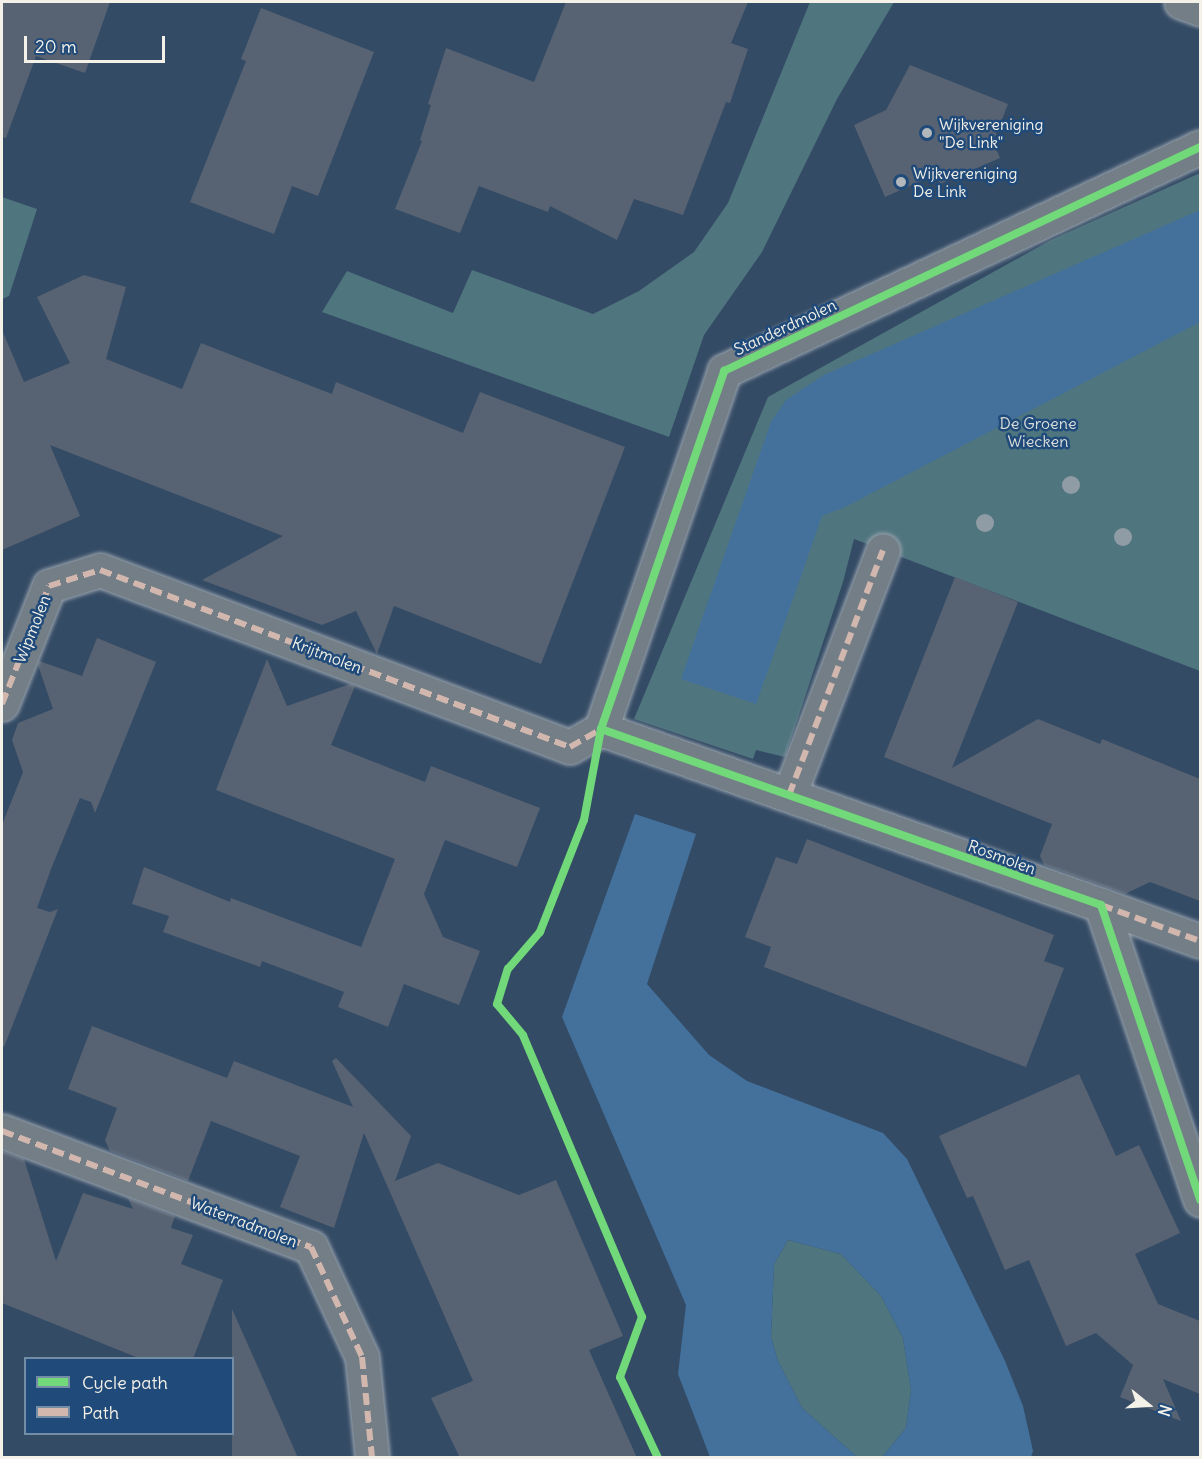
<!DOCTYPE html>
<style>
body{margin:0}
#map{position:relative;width:1202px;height:1459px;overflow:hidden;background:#344b65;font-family:Delius,sans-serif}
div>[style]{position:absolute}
.green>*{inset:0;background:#4f757f}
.water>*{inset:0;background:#43719c}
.building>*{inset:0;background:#576373}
.roads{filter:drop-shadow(0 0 2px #9ba5af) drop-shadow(0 0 2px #9ba5af)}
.minor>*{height:33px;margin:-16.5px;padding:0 16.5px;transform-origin:16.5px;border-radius:16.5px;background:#737e87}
.quiet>*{height:6px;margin-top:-3px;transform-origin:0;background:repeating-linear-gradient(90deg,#d1b7ad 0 12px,transparent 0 18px)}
.cycleway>*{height:8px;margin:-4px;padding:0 4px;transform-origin:4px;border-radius:4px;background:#71d979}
.trees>*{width:18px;height:18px;margin:-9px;border-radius:50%;background:#909ca5}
.dots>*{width:16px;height:16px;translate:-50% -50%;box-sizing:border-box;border:3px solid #1f4a7a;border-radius:50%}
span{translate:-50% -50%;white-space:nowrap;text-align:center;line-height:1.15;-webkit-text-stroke:5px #1f4a7a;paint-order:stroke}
.poi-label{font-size:16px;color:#f4f1e8}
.left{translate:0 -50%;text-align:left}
.street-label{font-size:16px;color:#f4f1e8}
.park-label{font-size:16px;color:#dcdfd9}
.frame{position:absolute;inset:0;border:3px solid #f4f1e8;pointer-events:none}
.legend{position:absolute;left:24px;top:1357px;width:210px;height:78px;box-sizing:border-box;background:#1f4a7a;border:2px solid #748da6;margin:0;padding:8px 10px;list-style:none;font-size:18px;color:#f4f1e8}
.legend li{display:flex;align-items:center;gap:12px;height:30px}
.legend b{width:30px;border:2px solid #748da6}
.north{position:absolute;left:1118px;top:1375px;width:60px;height:60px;-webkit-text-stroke:4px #1f4a7a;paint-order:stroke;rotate:108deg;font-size:16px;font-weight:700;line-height:24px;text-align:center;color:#f4f1e8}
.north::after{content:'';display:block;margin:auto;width:21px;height:27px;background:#f4f1e8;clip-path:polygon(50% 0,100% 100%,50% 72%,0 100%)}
.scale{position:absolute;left:24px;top:36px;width:141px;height:27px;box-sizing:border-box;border:3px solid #f4f1e8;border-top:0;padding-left:8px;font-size:18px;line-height:21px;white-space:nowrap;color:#f4f1e8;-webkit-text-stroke:4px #1f4a7a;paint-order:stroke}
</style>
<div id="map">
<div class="green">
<i style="clip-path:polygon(810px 2px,894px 2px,837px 99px,762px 252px,704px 335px,669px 437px,322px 312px,347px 271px,453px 313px,472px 270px,593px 314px,639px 291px,694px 252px,728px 203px)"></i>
<i style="clip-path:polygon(1200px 173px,1200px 671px,854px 539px,843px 582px,785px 757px,756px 750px,753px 759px,634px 719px,768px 397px,1051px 240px)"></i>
<i style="clip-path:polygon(2px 197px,37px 209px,9px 296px,2px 299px)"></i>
<i style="clip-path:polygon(788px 1240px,841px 1254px,881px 1296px,903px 1338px,911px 1390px,906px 1428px,883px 1456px,857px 1457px,802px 1408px,778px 1361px,771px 1337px,774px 1264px)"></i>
</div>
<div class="water">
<i style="clip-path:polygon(1200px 210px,1200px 322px,845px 507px,822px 516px,756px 704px,681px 679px,771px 422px,786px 400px,824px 375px)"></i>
<i style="clip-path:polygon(635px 814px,696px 834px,647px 984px,709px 1055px,747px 1081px,883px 1133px,907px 1159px,1005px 1361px,1023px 1406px,1033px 1451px,1031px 1457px,861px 1457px,883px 1456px,906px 1428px,911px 1390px,903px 1338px,881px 1296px,841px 1254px,788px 1240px,774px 1264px,771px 1337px,778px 1361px,802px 1408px,857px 1457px,710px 1457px,678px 1374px,686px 1305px,562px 1017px)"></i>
</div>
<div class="building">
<i style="clip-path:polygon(2px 2px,110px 2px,85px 73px,36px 56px,6px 138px,2px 137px)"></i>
<i style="clip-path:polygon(566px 2px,748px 2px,731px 43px,748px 49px,730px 103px,726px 102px,683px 215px,634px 199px,617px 240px,550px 206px,548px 212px,479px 186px,460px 233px,395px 209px,422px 141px,420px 140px,431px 105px,428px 104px,446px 48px,534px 82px)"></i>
<i style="clip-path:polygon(261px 8px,374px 52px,318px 196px,292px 186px,274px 234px,190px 202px,246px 61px,241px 59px)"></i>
<i style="clip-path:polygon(910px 65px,1008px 104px,993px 142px,1000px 158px,940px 184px,936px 174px,885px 197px,854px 125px,886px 110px)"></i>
<i style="clip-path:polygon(84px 275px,126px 287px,106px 359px,182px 389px,201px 343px,332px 394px,336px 382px,463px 433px,480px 392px,625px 447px,541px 664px,394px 606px,377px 654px,356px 611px,322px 625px,202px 580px,283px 536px,50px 445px,80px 516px,2px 550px,2px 330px,24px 382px,70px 363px,37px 297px)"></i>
<i style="clip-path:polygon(955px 577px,1018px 602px,952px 768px,1038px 719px,1100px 744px,1102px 739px,1200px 779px,1200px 901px,1150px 882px,1125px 894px,1044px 865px,1040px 856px,1052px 824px,884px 757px)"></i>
<i style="clip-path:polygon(97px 638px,156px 662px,95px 813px,91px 802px,80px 798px,51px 869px,37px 908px,50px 912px,58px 909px,4px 1047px,2px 1046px,2px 825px,23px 772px,12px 740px,18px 723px,53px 709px,38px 665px,39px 661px,82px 676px)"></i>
<i style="clip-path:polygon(267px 659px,287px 706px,350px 684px,355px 686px,331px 745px,425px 782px,431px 766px,540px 808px,517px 867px,445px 840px,424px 894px,443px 937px,480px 951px,459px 1005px,404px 984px,388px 1027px,338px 1007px,344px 992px,262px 961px,260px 967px,163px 932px,169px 916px,132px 904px,144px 867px,230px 902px,231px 898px,361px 947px,395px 859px,216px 790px)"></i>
<i style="clip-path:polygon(807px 839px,1054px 935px,1044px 961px,1064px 968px,1026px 1067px,764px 967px,771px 947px,745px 937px,776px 857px,797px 864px)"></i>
<i style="clip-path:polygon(92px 1026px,227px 1078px,234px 1061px,353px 1107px,332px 1061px,336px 1058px,411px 1136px,395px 1181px,438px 1163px,519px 1195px,556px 1180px,623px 1336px,589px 1350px,637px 1458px,460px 1458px,431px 1398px,473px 1381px,364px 1133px,334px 1228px,280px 1207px,300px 1156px,211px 1121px,188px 1181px,110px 1151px,105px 1140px,117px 1108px,68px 1089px)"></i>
<i style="clip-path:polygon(1079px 1074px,1116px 1156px,1139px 1145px,1180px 1233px,1135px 1254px,1158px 1304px,1200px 1321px,1200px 1394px,1163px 1379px,1181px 1421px,1120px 1397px,1133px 1365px,1096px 1333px,1066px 1346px,1029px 1260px,1005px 1270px,973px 1196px,967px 1198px,939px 1136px)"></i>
<i style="clip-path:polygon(2px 1151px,24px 1159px,56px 1261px,83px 1193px,133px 1209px,128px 1198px,175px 1216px,171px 1228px,193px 1235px,181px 1264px,223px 1280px,193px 1359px,141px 1359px,2px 1303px)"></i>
<i style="clip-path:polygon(232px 1309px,269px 1392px,298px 1458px,232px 1458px)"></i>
</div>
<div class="roads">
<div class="minor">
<i style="left:1181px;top:2px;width:20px;rotate:20deg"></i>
<i style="left:2px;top:704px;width:127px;rotate:-68.3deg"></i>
<i style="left:49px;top:586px;width:53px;rotate:-17.4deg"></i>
<i style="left:100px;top:570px;width:502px;rotate:20.64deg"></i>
<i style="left:570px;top:747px;width:36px;rotate:-30deg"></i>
<i style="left:601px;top:729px;width:379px;rotate:-71deg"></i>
<i style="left:724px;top:371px;width:526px;rotate:-25.2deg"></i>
<i style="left:601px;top:729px;width:530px;rotate:19.39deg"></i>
<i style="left:1101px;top:905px;width:311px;rotate:71.4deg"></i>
<i style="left:789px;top:795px;width:262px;rotate:-69deg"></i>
<i style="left:1101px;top:905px;width:105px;rotate:20deg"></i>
<i style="left:2px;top:1131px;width:330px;rotate:20.6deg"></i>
<i style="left:311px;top:1247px;width:121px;rotate:65.1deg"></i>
<i style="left:362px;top:1357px;width:101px;rotate:84.3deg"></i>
</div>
</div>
<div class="quiet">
<i style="left:2px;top:704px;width:127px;rotate:-68.3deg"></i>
<i style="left:49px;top:586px;width:53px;rotate:-17.4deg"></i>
<i style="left:100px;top:570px;width:502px;rotate:20.64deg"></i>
<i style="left:570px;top:747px;width:36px;rotate:-30deg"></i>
<i style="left:789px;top:795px;width:262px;rotate:-69deg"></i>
<i style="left:1101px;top:905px;width:105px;rotate:20deg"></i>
<i style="left:2px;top:1131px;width:330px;rotate:20.6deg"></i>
<i style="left:311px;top:1247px;width:121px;rotate:65.1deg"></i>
<i style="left:362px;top:1357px;width:101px;rotate:84.3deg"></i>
</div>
<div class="cycleway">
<i style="left:601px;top:729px;width:530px;rotate:19.39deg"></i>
<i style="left:1101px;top:905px;width:311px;rotate:71.4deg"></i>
<i style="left:658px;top:1458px;width:89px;rotate:-115.1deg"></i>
<i style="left:620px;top:1377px;width:64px;rotate:-69.9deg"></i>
<i style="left:642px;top:1317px;width:306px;rotate:-112.9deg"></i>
<i style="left:523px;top:1035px;width:40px;rotate:-130deg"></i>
<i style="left:497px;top:1004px;width:37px;rotate:-73deg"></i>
<i style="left:508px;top:969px;width:49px;rotate:-49.1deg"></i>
<i style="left:540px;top:932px;width:120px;rotate:-68.6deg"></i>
<i style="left:584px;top:820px;width:93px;rotate:-79.4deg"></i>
<i style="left:601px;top:729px;width:379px;rotate:-71deg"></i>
<i style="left:724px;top:371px;width:526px;rotate:-25.2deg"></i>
</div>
<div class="trees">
<i style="left:1071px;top:485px"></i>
<i style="left:985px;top:523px"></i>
<i style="left:1123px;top:537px"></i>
</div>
<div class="dots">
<i style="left:927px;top:133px;background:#b1b7ba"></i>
<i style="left:901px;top:182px;background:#b1b7ba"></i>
</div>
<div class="poi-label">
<span class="left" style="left:939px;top:133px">Wijkvereniging<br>"De Link"</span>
<span class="left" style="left:913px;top:182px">Wijkvereniging<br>De Link</span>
</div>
<div class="street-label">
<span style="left:785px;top:327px;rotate:-25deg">Standerdmolen</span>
<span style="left:32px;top:629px;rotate:-68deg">Wipmolen</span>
<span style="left:327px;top:655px;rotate:21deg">Krijtmolen</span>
<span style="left:1002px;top:857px;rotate:20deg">Rosmolen</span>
<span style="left:244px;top:1222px;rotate:21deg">Waterradmolen</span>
</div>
<div class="park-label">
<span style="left:1038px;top:432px">De Groene<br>Wiecken</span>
</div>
<div class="frame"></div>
<ul class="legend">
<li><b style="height:8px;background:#71d979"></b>Cycle path</li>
<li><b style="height:8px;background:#d1b7ad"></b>Path</li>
</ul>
<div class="north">N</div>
<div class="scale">20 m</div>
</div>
